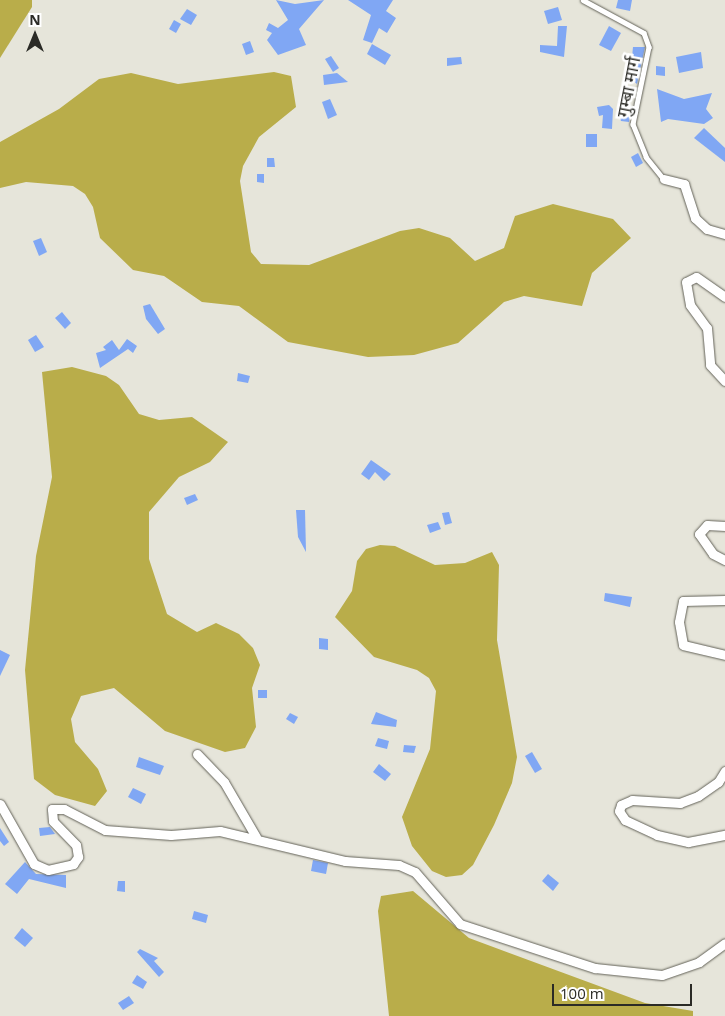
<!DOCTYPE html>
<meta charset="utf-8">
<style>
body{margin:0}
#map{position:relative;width:725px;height:1016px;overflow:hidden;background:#e6e5da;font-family:"Open Sans","Noto Sans Devanagari",sans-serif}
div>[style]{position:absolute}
.forest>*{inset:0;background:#b9ad4a}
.building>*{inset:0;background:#80a7f4}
.roads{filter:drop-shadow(0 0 1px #636258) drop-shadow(0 0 1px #636258)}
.service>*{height:4.5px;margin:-2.25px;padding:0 2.25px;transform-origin:2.25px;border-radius:2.25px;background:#fff}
.minor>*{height:9px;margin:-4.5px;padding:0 4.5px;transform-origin:4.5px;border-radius:4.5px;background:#fff}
span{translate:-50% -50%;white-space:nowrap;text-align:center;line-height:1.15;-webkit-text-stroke:5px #fff;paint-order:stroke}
.street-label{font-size:18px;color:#2b2b26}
.north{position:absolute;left:10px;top:10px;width:50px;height:50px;-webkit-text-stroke:4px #fff;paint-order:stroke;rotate:0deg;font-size:14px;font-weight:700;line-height:20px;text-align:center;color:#2b2b26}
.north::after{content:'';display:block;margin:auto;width:18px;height:22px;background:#2b2b26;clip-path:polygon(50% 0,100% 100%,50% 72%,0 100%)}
.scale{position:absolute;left:552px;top:984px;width:140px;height:22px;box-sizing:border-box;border:2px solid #2b2b26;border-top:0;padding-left:6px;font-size:15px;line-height:18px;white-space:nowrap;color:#2b2b26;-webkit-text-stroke:4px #fff;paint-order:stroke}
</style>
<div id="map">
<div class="forest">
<i style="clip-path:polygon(0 0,32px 0,32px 7px,0 58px)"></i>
<i style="clip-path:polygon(274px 72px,291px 76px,296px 107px,259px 137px,243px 166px,240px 181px,251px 252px,261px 264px,309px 265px,400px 231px,419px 228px,450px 238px,475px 261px,504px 248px,515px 216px,553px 204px,613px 219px,631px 238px,592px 273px,582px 306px,524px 296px,504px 302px,458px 343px,414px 355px,368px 357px,288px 342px,239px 306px,202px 302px,164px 276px,133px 270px,100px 238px,93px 207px,85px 194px,73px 186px,26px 182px,0 188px,0 142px,59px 109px,99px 79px,131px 73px,178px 84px)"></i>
<i style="clip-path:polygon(72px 367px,106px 376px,119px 385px,139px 414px,159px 420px,192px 417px,228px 442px,210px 462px,179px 477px,149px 512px,149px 559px,167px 614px,197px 632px,216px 623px,239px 634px,253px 648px,260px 665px,252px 688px,256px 727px,245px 748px,225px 752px,165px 731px,114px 688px,81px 696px,71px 719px,75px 742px,98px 769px,107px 791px,95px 806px,55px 795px,34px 779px,25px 670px,36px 556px,52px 477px,42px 372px)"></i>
<i style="clip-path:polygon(380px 545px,395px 546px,435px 565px,465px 563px,492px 552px,499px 565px,497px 640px,517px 757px,512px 783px,494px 825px,473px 865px,462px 875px,446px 877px,432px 871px,412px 846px,402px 817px,430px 749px,436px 691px,429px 678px,417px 670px,374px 657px,335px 617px,352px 591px,357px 561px,366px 549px)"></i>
<i style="clip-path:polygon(413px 891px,469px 938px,645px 1003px,693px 1011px,693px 1016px,389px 1016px,378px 911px,381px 896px)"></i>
</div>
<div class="building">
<i style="clip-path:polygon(276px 0,295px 4px,324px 0,299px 29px,306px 45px,278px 55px,267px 40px,272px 33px,266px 30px,269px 23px,278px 28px,288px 20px)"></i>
<i style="clip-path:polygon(348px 0,393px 0,386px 11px,396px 18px,387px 33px,379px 28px,372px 43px,363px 40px,371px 15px)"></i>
<i style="clip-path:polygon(618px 0,632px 0,630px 11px,616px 8px)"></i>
<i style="clip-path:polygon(558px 7px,562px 20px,548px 24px,544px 11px)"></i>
<i style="clip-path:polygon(187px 9px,197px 15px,191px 25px,180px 19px)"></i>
<i style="clip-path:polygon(174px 20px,181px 24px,176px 33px,169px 29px)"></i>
<i style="clip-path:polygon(558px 26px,567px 26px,564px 57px,540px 52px,540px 45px,557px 46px)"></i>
<i style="clip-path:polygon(609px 26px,621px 33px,611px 51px,599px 45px)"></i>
<i style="clip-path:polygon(250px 41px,254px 52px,246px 55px,242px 44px)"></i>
<i style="clip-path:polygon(372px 44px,391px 55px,385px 65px,367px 54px)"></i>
<i style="clip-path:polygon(633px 47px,645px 47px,637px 84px,630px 78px)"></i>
<i style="clip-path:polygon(701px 52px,703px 68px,679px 73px,676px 57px)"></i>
<i style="clip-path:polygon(331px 56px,339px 68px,333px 72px,325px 59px)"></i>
<i style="clip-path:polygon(461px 57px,462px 64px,447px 66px,447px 58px)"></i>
<i style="clip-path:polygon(656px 66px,665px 67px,665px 76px,656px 75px)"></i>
<i style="clip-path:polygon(337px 73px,348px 82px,324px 85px,323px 75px)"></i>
<i style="clip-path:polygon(657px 89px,684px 99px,712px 93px,706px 109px,713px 118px,704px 124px,668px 119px,661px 122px)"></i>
<i style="clip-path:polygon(330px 99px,337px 115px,328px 119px,322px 102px)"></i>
<i style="clip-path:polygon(609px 105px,613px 109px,612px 129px,602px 128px,603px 115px,599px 116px,597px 107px)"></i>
<i style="clip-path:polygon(617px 110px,631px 112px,629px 122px,621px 121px)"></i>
<i style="clip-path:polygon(704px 128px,725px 148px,725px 162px,694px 138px)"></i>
<i style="clip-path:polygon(586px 134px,597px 134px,597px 147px,586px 147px)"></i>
<i style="clip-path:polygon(638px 153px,643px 163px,636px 167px,631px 157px)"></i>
<i style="clip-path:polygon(267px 158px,274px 158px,275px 167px,267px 167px)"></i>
<i style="clip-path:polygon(257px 174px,264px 174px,264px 183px,257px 182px)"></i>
<i style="clip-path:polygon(41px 238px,47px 252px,39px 256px,33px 241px)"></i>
<i style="clip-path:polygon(150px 304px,165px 329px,158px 334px,146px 319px,143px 306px)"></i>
<i style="clip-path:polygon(62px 312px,71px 323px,65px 329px,55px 318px)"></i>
<i style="clip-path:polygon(36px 335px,44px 347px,35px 352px,28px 340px)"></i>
<i style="clip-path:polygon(127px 339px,137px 346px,133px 353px,128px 349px,100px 368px,96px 353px,106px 350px,103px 347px,112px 340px,119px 350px)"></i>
<i style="clip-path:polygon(238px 373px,250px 376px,248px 383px,237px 381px)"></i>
<i style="clip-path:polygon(371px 460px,391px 474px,384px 481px,375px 472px,369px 480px,361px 474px)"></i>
<i style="clip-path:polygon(195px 494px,198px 500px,187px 505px,184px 498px)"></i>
<i style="clip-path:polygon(296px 510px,305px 510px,306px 552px,298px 537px)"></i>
<i style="clip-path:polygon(449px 512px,452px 523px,445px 525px,442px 513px)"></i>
<i style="clip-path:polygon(438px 522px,441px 529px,430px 533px,427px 525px)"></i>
<i style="clip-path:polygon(605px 593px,632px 597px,630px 607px,604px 601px)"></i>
<i style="clip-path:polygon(319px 638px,328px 639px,328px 650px,319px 649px)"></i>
<i style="clip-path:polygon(0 650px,10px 655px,0 676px)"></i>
<i style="clip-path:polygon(258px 690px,267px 690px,267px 698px,258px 698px)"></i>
<i style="clip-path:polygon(376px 712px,397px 720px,396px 727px,371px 724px)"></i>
<i style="clip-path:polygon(290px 713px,298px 717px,294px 724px,286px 719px)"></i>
<i style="clip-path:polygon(378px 738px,389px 741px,387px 749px,375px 746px)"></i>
<i style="clip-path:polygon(404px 745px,416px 746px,414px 753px,403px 752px)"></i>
<i style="clip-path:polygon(532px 752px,542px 769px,535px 773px,525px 756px)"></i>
<i style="clip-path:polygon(139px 757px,164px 766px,160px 775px,136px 767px)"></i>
<i style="clip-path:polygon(379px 764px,391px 774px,385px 781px,373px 772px)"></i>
<i style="clip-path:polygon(133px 788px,146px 794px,141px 804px,128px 797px)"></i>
<i style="clip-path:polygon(50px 827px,55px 834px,40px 836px,39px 828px)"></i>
<i style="clip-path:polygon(0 828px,9px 842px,4px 846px,0 841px)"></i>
<i style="clip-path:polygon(313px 860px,328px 863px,326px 874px,311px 871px)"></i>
<i style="clip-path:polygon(25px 862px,36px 874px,66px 875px,66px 888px,29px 879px,17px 894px,5px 884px)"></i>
<i style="clip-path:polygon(548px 874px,559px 883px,553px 891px,542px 881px)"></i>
<i style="clip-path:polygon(118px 881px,125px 881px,125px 892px,117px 891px)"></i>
<i style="clip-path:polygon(194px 911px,208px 915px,206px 923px,192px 919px)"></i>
<i style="clip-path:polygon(22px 928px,33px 938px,25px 947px,14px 938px)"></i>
<i style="clip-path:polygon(140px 949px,158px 958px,154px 961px,164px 972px,159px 977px,137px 952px)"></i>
<i style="clip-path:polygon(137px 975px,147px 982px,143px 989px,132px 983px)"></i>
<i style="clip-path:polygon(129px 996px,134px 1003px,123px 1010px,118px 1003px)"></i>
</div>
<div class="roads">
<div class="service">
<i style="left:583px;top:0;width:69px;rotate:28.4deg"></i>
<i style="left:644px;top:33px;width:15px;rotate:70deg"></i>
<i style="left:649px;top:47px;width:79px;rotate:101.7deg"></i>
<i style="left:633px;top:124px;width:35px;rotate:68deg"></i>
<i style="left:646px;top:157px;width:28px;rotate:51deg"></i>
</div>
<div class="minor">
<i style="left:664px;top:179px;width:21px;rotate:14deg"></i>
<i style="left:684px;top:184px;width:36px;rotate:72deg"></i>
<i style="left:695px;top:218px;width:16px;rotate:43deg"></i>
<i style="left:707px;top:229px;width:19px;rotate:16deg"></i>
<i style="left:725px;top:297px;width:35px;rotate:-145deg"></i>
<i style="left:696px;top:277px;width:11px;rotate:153deg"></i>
<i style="left:686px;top:282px;width:23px;rotate:80deg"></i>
<i style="left:690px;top:305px;width:29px;rotate:54deg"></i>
<i style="left:707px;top:328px;width:37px;rotate:85deg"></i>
<i style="left:710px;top:365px;width:22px;rotate:47deg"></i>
<i style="left:725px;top:526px;width:18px;rotate:-177deg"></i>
<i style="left:707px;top:525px;width:12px;rotate:132deg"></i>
<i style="left:699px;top:534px;width:24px;rotate:55deg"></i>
<i style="left:713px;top:554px;width:13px;rotate:27deg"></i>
<i style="left:725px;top:600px;width:42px;rotate:178.6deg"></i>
<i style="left:683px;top:601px;width:21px;rotate:101deg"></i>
<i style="left:679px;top:622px;width:23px;rotate:80deg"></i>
<i style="left:683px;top:645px;width:43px;rotate:13.4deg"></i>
<i style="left:197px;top:754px;width:39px;rotate:46deg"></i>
<i style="left:224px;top:782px;width:64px;rotate:59.8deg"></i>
<i style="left:725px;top:771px;width:13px;rotate:122deg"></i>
<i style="left:718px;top:782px;width:24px;rotate:145deg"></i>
<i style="left:698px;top:796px;width:19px;rotate:159deg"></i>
<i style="left:680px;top:803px;width:48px;rotate:-176.4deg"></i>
<i style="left:632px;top:800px;width:12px;rotate:156deg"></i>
<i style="left:621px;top:805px;width:6px;rotate:108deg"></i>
<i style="left:619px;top:811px;width:11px;rotate:56deg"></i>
<i style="left:625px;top:820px;width:35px;rotate:25deg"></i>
<i style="left:657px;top:835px;width:32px;rotate:13deg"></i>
<i style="left:688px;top:842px;width:38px;rotate:-11deg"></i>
<i style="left:0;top:804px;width:69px;rotate:60.5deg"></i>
<i style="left:34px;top:864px;width:15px;rotate:23deg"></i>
<i style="left:48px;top:870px;width:26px;rotate:-13deg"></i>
<i style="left:73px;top:864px;width:9px;rotate:-54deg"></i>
<i style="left:78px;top:857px;width:12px;rotate:-99deg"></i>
<i style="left:76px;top:845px;width:33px;rotate:-134deg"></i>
<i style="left:53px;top:821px;width:12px;rotate:-95deg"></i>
<i style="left:52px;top:809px;width:12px"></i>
<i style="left:64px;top:809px;width:46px;rotate:27.1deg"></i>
<i style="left:105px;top:830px;width:66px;rotate:4.3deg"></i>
<i style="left:171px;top:835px;width:49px;rotate:-4.7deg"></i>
<i style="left:220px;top:831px;width:129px;rotate:13.5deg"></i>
<i style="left:345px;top:861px;width:54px;rotate:4.2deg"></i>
<i style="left:399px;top:865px;width:17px;rotate:24deg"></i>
<i style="left:415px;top:872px;width:69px;rotate:49.1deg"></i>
<i style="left:460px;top:924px;width:142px;rotate:18.1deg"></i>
<i style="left:595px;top:968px;width:67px;rotate:6deg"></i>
<i style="left:662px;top:975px;width:39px;rotate:-19deg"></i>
<i style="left:699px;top:962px;width:32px;rotate:-36deg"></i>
</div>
</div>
<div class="street-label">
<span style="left:628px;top:87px;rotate:-79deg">गुम्बा मार्ग</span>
</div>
<div class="north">N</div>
<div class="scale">100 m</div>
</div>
